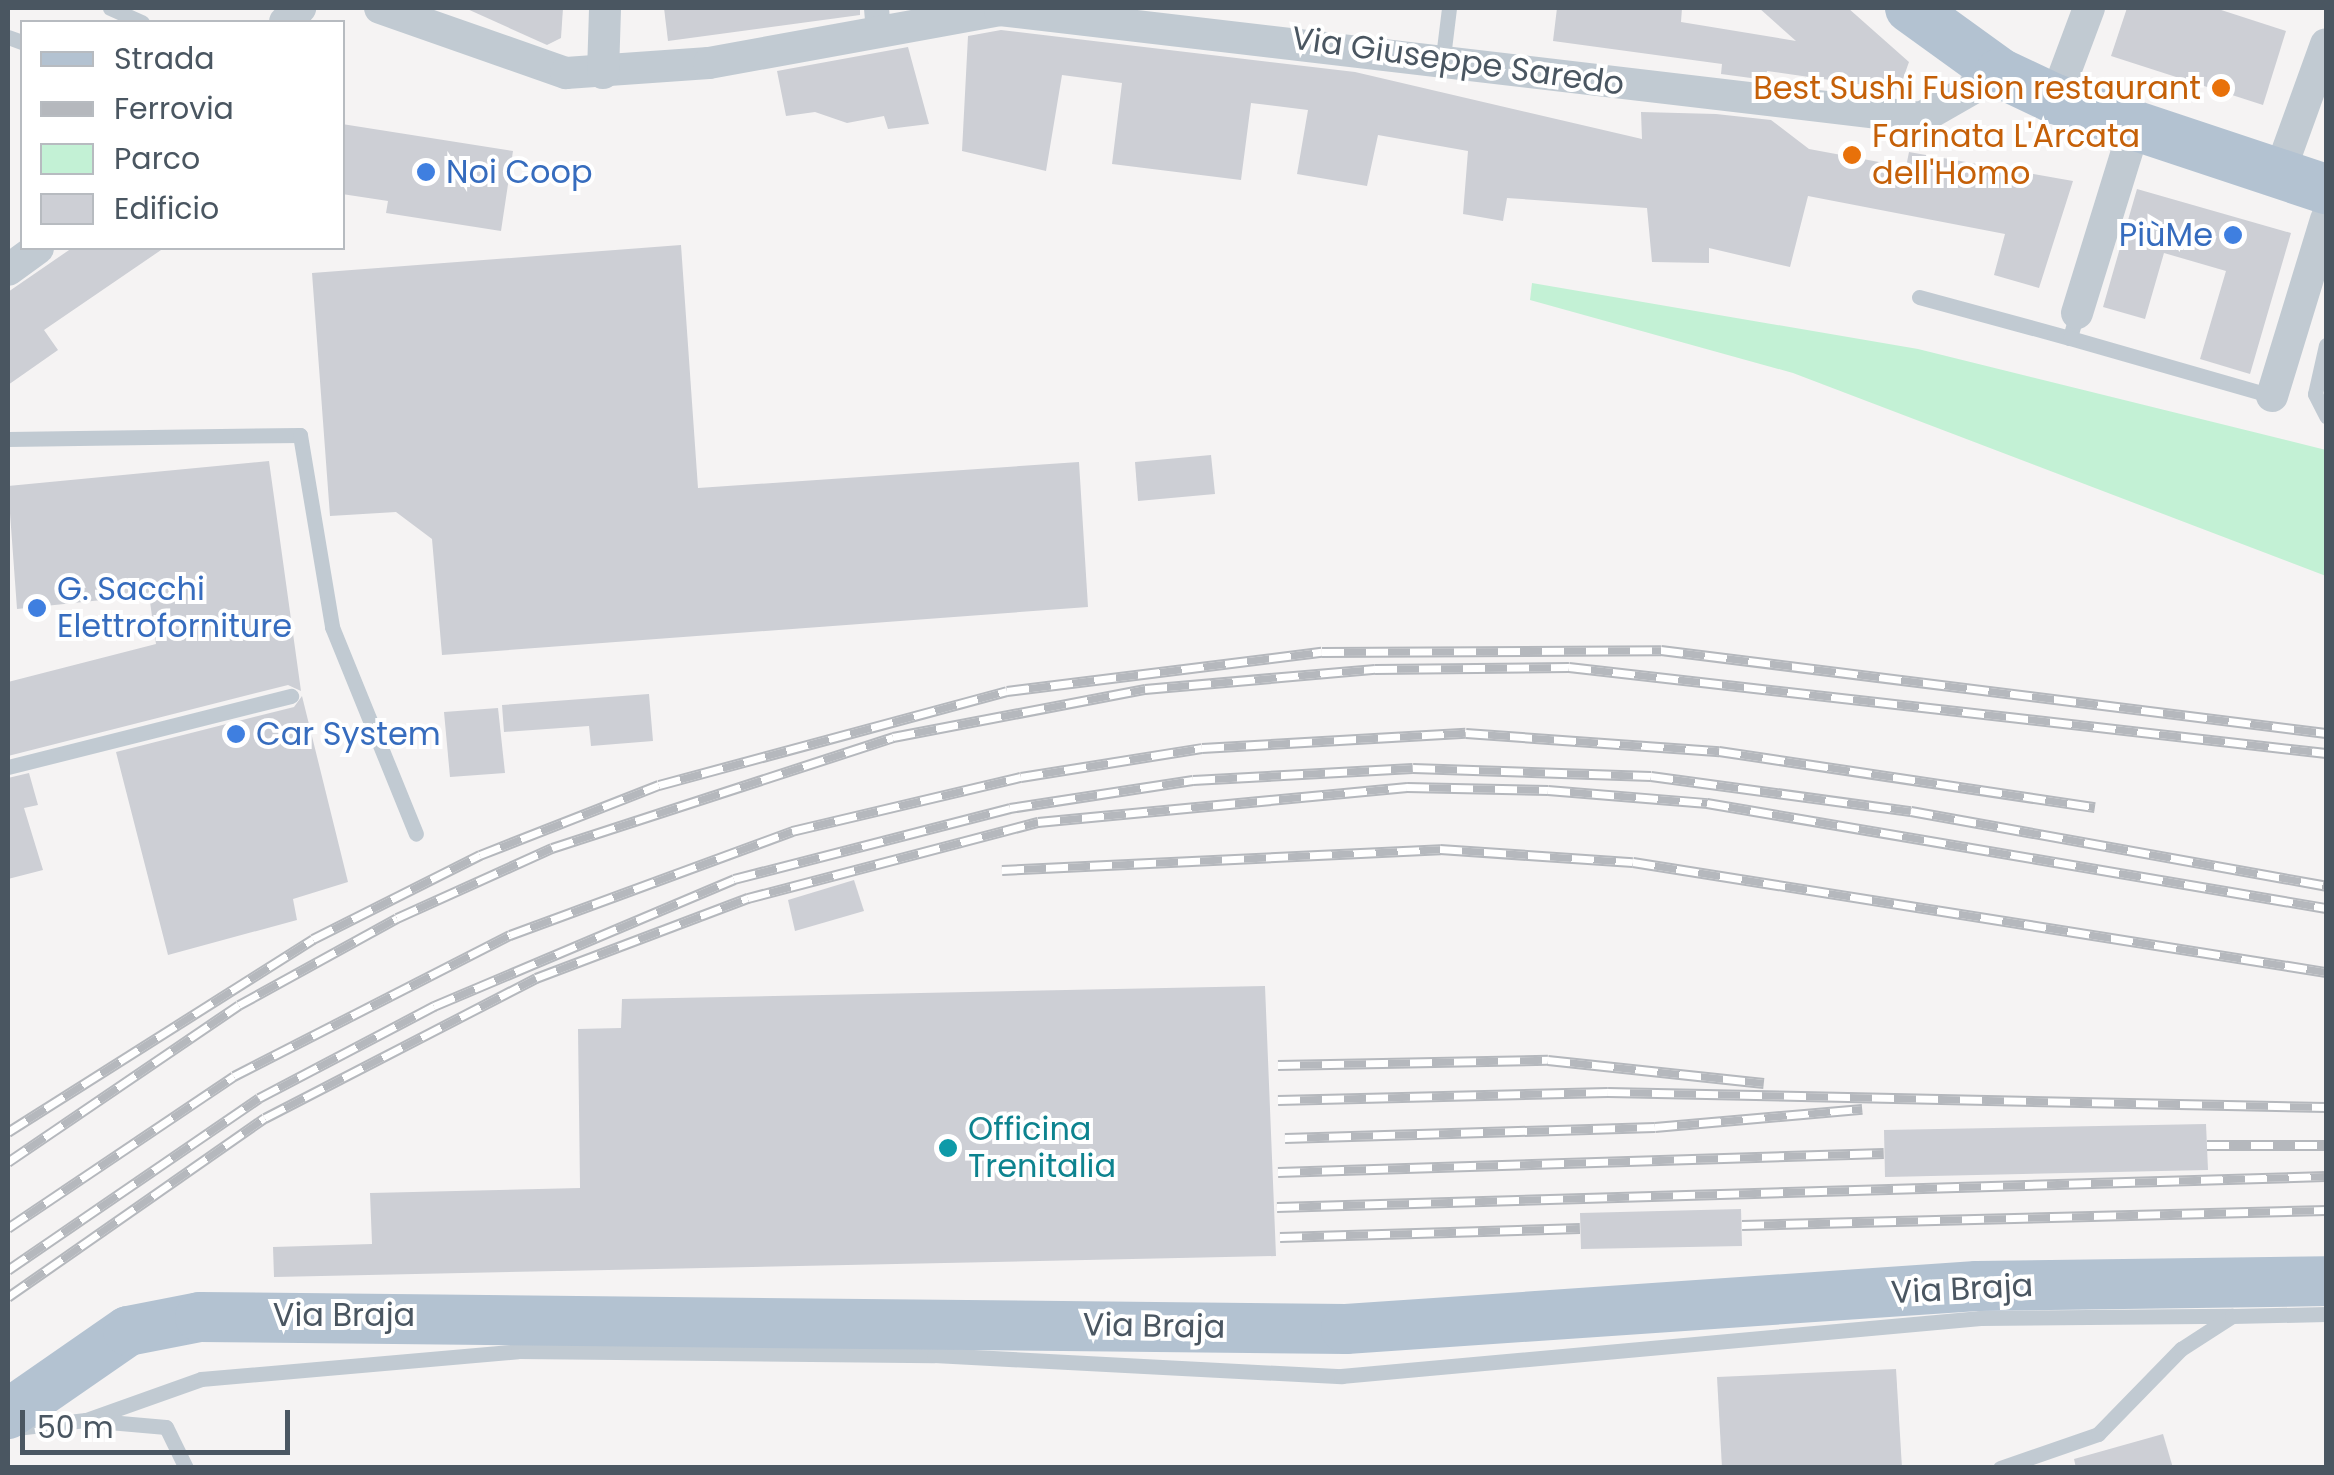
<!DOCTYPE html>
<meta charset="utf-8">
<style>
body{margin:0}
#map{position:relative;width:2334px;height:1475px;overflow:hidden;background:#f5f3f3;font-family:Poppins,sans-serif}
div>[style]{position:absolute}
.green>*{inset:0;background:#c3f1d5}
.building>*{inset:0;background:#cdcfd5}
.service>*{height:15px;margin:-7.5px;padding:0 7.5px;transform-origin:7.5px;border-radius:7.5px;background:#c1cad2}
.pedestrian>*{height:25px;margin:-12.5px;padding:0 12.5px;transform-origin:12.5px;border-radius:12.5px;background:#c1cad2}
.minor>*{height:32px;margin:-16px;padding:0 16px;transform-origin:16px;border-radius:16px;background:#c1cad2}
.primary>*{height:50px;margin:-25px;padding:0 25px;transform-origin:25px;border-radius:25px;background:#b3c2d1}
.rail>*{height:11px;margin-top:-5.5px;transform-origin:0;background:repeating-linear-gradient(90deg,#fff 0 22px,#b5b8bd 0 44px);box-sizing:border-box;border-block:2px solid #b5b8bd}
.dots>*{width:28px;height:28px;translate:-50% -50%;box-sizing:border-box;border:5px solid #fff;border-radius:50%}
span{translate:-50% -50%;white-space:nowrap;text-align:center;line-height:1.15;-webkit-text-stroke:8px #fff;paint-order:stroke}
.street-label{font-size:32px;color:#4a5661}
.food-label{font-size:32px;color:#c56008}
.right{translate:-100% -50%;text-align:right}
.left{translate:0 -50%;text-align:left}
.shop-label{font-size:32px;color:#366cbe}
.culture-label{font-size:32px;color:#0d838f}
.frame{position:absolute;inset:0;border:10px solid #4a5661;pointer-events:none}
.legend{position:absolute;left:20px;top:20px;width:325px;height:230px;box-sizing:border-box;background:#fff;border:2px solid #b7bbc0;margin:0;padding:12px 18px;list-style:none;font-size:30px;color:#4a5661}
.legend li{display:flex;align-items:center;gap:20px;height:50px}
.legend b{width:50px;border:2px solid #b7bbc0}
.scale{position:absolute;left:20px;top:1410px;width:270px;height:45px;box-sizing:border-box;border:5px solid #4a5661;border-top:0;padding-left:12px;font-size:30px;line-height:35px;white-space:nowrap;color:#4a5661;-webkit-text-stroke:8px #fff;paint-order:stroke}
</style>
<div id="map">
<div class="green">
<i style="clip-path:polygon(1532px 283px,1918px 349px,2326px 450px,2326px 576px,1793px 373px,1530px 300px)"></i>
</div>
<div class="building">
<i style="clip-path:polygon(465px 8px,563px 8px,561px 38px,547px 45px)"></i>
<i style="clip-path:polygon(664px 8px,860px 8px,860px 15px,668px 41px)"></i>
<i style="clip-path:polygon(1557px 8px,1682px 8px,1681px 22px,1796px 41px,1759px 8px,1848px 8px,1909px 62px,1899px 90px,1767px 71px,1766px 80px,1721px 74px,1722px 64px,1553px 41px)"></i>
<i style="clip-path:polygon(2127px 8px,2215px 8px,2286px 31px,2263px 105px,2111px 56px)"></i>
<i style="clip-path:polygon(1001px 30px,1355px 72px,1642px 139px,1641px 112px,1716px 114px,1771px 120px,1809px 149px,1906px 167px,1909px 152px,2073px 181px,2039px 288px,1994px 275px,2005px 234px,1808px 196px,1790px 267px,1709px 248px,1709px 263px,1652px 262px,1647px 208px,1507px 198px,1503px 221px,1463px 214px,1468px 151px,1378px 135px,1367px 186px,1297px 174px,1308px 110px,1251px 103px,1241px 180px,1112px 164px,1122px 83px,1062px 75px,1046px 171px,962px 151px,968px 36px)"></i>
<i style="clip-path:polygon(908px 47px,929px 124px,888px 129px,884px 116px,847px 123px,815px 112px,786px 116px,777px 71px)"></i>
<i style="clip-path:polygon(342px 124px,513px 151px,501px 231px,386px 213px,388px 201px,342px 194px)"></i>
<i style="clip-path:polygon(2137px 189px,2291px 233px,2250px 374px,2200px 359px,2226px 271px,2164px 253px,2145px 319px,2103px 307px)"></i>
<i style="clip-path:polygon(681px 245px,698px 488px,1079px 462px,1088px 607px,442px 655px,432px 539px,396px 512px,330px 516px,312px 273px)"></i>
<i style="clip-path:polygon(72px 248px,164px 248px,44px 330px,58px 350px,8px 385px,8px 292px)"></i>
<i style="clip-path:polygon(1211px 455px,1215px 494px,1138px 501px,1135px 462px)"></i>
<i style="clip-path:polygon(269px 461px,301px 691px,288px 685px,8px 756px,8px 682px,156px 644px,149px 595px,17px 609px,8px 486px)"></i>
<i style="clip-path:polygon(649px 694px,653px 741px,591px 746px,589px 726px,504px 732px,502px 705px)"></i>
<i style="clip-path:polygon(302px 696px,348px 882px,293px 899px,297px 920px,168px 955px,116px 752px,294px 707px)"></i>
<i style="clip-path:polygon(498px 708px,505px 773px,450px 777px,444px 712px)"></i>
<i style="clip-path:polygon(29px 773px,38px 805px,24px 808px,43px 870px,8px 879px,8px 778px)"></i>
<i style="clip-path:polygon(854px 880px,864px 911px,795px 931px,788px 900px)"></i>
<i style="clip-path:polygon(1265px 986px,1276px 1256px,274px 1277px,273px 1247px,372px 1244px,370px 1193px,580px 1188px,578px 1029px,621px 1028px,622px 999px)"></i>
<i style="clip-path:polygon(2206px 1124px,2208px 1170px,1885px 1177px,1884px 1130px)"></i>
<i style="clip-path:polygon(1741px 1209px,1742px 1246px,1581px 1249px,1580px 1213px)"></i>
<i style="clip-path:polygon(1896px 1369px,1902px 1468px,1722px 1468px,1717px 1377px)"></i>
<i style="clip-path:polygon(2163px 1434px,2173px 1468px,2076px 1468px,2074px 1459px)"></i>
</div>
<div class="service">
<i style="left:110px;top:8px;width:35px;rotate:24deg"></i>
<i style="left:8px;top:37px;width:15px;rotate:20deg"></i>
<i style="left:1443px;top:57px;width:49px;rotate:-83deg"></i>
<i style="left:1919px;top:297px;width:156px;rotate:15.2deg"></i>
<i style="left:2077px;top:313px;width:26px;rotate:106deg"></i>
<i style="left:2070px;top:338px;width:210px;rotate:16deg"></i>
<i style="left:2326px;top:345px;width:50px;rotate:102.7deg"></i>
<i style="left:2315px;top:394px;width:25px;rotate:63deg"></i>
<i style="left:8px;top:439px;width:292px;rotate:-0.8deg"></i>
<i style="left:300px;top:435px;width:195px;rotate:80.5deg"></i>
<i style="left:332px;top:627px;width:223px;rotate:67.9deg"></i>
<i style="left:8px;top:767px;width:292px;rotate:-14.1deg"></i>
<i style="left:86px;top:1420px;width:122px;rotate:-19.6deg"></i>
<i style="left:201px;top:1379px;width:318px;rotate:-5deg"></i>
<i style="left:518px;top:1351px;width:416px;rotate:0.6deg"></i>
<i style="left:934px;top:1355px;width:408px;rotate:3deg"></i>
<i style="left:1341px;top:1376px;width:642px;rotate:-5.19deg"></i>
<i style="left:1980px;top:1318px;width:252px;rotate:-0.5deg"></i>
<i style="left:16px;top:1428px;width:70px;rotate:-6.5deg"></i>
<i style="left:86px;top:1420px;width:80px;rotate:5deg"></i>
<i style="left:166px;top:1427px;width:46px;rotate:64deg"></i>
<i style="left:2000px;top:1468px;width:104px;rotate:-19.1deg"></i>
<i style="left:2098px;top:1434px;width:119px;rotate:-45.7deg"></i>
<i style="left:2181px;top:1349px;width:61px;rotate:-32.9deg"></i>
<i style="left:2232px;top:1316px;width:94px;rotate:-1.2deg"></i>
</div>
<div class="pedestrian">
<i style="left:876px;top:8px;width:22px;rotate:85deg"></i>
</div>
<div class="minor">
<i style="left:380px;top:8px;width:197px;rotate:19.3deg"></i>
<i style="left:566px;top:73px;width:143px;rotate:-4deg"></i>
<i style="left:709px;top:63px;width:296px;rotate:-10.3deg"></i>
<i style="left:1000px;top:10px;width:927px;rotate:6.69deg"></i>
<i style="left:1921px;top:118px;width:91px;rotate:-29.7deg"></i>
<i style="left:285px;top:22px;width:21px;rotate:-43deg"></i>
<i style="left:603px;top:73px;width:65px;rotate:-88.2deg"></i>
<i style="left:2055px;top:99px;width:97px;rotate:-69.5deg"></i>
<i style="left:2279px;top:174px;width:138px;rotate:-70.1deg"></i>
<i style="left:8px;top:270px;width:37px;rotate:-36deg"></i>
<i style="left:2077px;top:313px;width:196px;rotate:-72.8deg"></i>
<i style="left:2272px;top:396px;width:185px;rotate:-73deg"></i>
</div>
<div class="primary">
<i style="left:1910px;top:8px;width:111px;rotate:35.8deg"></i>
<i style="left:2000px;top:73px;width:61px;rotate:25.3deg"></i>
<i style="left:2055px;top:99px;width:286px;rotate:18.4deg"></i>
<i style="left:8px;top:1414px;width:146px;rotate:-34.7deg"></i>
<i style="left:128px;top:1331px;width:73px;rotate:-11deg"></i>
<i style="left:200px;top:1317px;width:1146px;rotate:0.6deg"></i>
<i style="left:1346px;top:1329px;width:632px;rotate:-3.9deg"></i>
<i style="left:1977px;top:1286px;width:349px;rotate:-0.8deg"></i>
</div>
<div class="rail">
<i style="left:1002px;top:870px;width:439px;rotate:-2.7deg"></i>
<i style="left:1440px;top:849px;width:193px;rotate:3.9deg"></i>
<i style="left:1633px;top:862px;width:702px;rotate:9.02deg"></i>
<i style="left:1278px;top:1065px;width:270px;rotate:-1.1deg"></i>
<i style="left:1548px;top:1060px;width:217px;rotate:6.1deg"></i>
<i style="left:1278px;top:1100px;width:330px;rotate:-1.4deg"></i>
<i style="left:1608px;top:1092px;width:718px;rotate:1.2deg"></i>
<i style="left:8px;top:1132px;width:361px;rotate:-32.3deg"></i>
<i style="left:313px;top:939px;width:187px;rotate:-26.7deg"></i>
<i style="left:480px;top:855px;width:192px;rotate:-21.4deg"></i>
<i style="left:659px;top:785px;width:360px;rotate:-15.1deg"></i>
<i style="left:1007px;top:691px;width:317px;rotate:-7.1deg"></i>
<i style="left:1322px;top:652px;width:339px;rotate:-0.3deg"></i>
<i style="left:1661px;top:650px;width:670px;rotate:7.11deg"></i>
<i style="left:1285px;top:1138px;width:370px;rotate:-1.7deg"></i>
<i style="left:1655px;top:1127px;width:208px;rotate:-5deg"></i>
<i style="left:2207px;top:1145px;width:119px"></i>
<i style="left:8px;top:1162px;width:279px;rotate:-34.2deg"></i>
<i style="left:239px;top:1005px;width:180px;rotate:-28.8deg"></i>
<i style="left:397px;top:918px;width:170px;rotate:-24.3deg"></i>
<i style="left:552px;top:848px;width:359px;rotate:-18deg"></i>
<i style="left:893px;top:737px;width:257px;rotate:-10.8deg"></i>
<i style="left:1145px;top:689px;width:231px;rotate:-5deg"></i>
<i style="left:1375px;top:669px;width:194px;rotate:-0.6deg"></i>
<i style="left:1569px;top:667px;width:762px;rotate:6.48deg"></i>
<i style="left:1278px;top:1172px;width:606px;rotate:-1.8deg"></i>
<i style="left:1277px;top:1207px;width:1049px;rotate:-1.69deg"></i>
<i style="left:1742px;top:1225px;width:584px;rotate:-1.47deg"></i>
<i style="left:8px;top:1228px;width:272px;rotate:-33.9deg"></i>
<i style="left:234px;top:1076px;width:310px;rotate:-27.1deg"></i>
<i style="left:510px;top:935px;width:301px;rotate:-20.2deg"></i>
<i style="left:792px;top:831px;width:235px;rotate:-13.3deg"></i>
<i style="left:1021px;top:777px;width:183px;rotate:-9.1deg"></i>
<i style="left:1202px;top:748px;width:264px;rotate:-3.3deg"></i>
<i style="left:1466px;top:733px;width:254px;rotate:4.1deg"></i>
<i style="left:1719px;top:751px;width:380px;rotate:8.5deg"></i>
<i style="left:1280px;top:1237px;width:300px;rotate:-1.7deg"></i>
<i style="left:8px;top:1270px;width:304px;rotate:-34.4deg"></i>
<i style="left:259px;top:1098px;width:198px;rotate:-27.7deg"></i>
<i style="left:434px;top:1006px;width:326px;rotate:-22.9deg"></i>
<i style="left:734px;top:879px;width:285px;rotate:-14.4deg"></i>
<i style="left:1010px;top:808px;width:185px;rotate:-8.7deg"></i>
<i style="left:1193px;top:780px;width:220px;rotate:-3.1deg"></i>
<i style="left:1413px;top:768px;width:238px;rotate:1.9deg"></i>
<i style="left:1651px;top:776px;width:262px;rotate:7.7deg"></i>
<i style="left:1911px;top:811px;width:422px;rotate:10.2deg"></i>
<i style="left:8px;top:1297px;width:313px;rotate:-34.9deg"></i>
<i style="left:265px;top:1118px;width:305px;rotate:-27.3deg"></i>
<i style="left:536px;top:978px;width:227px;rotate:-20.7deg"></i>
<i style="left:748px;top:898px;width:300px;rotate:-14.7deg"></i>
<i style="left:1038px;top:822px;width:371px;rotate:-5.4deg"></i>
<i style="left:1407px;top:787px;width:141px;rotate:1.2deg"></i>
<i style="left:1548px;top:790px;width:160px;rotate:4.7deg"></i>
<i style="left:1707px;top:803px;width:628px;rotate:9.63deg"></i>
</div>
<div class="dots">
<i style="left:2221px;top:88px;background:#e8710a"></i>
<i style="left:1852px;top:155px;background:#e8710a"></i>
<i style="left:426px;top:172px;background:#3f7fe0"></i>
<i style="left:2233px;top:235px;background:#3f7fe0"></i>
<i style="left:37px;top:608px;background:#3f7fe0"></i>
<i style="left:236px;top:734px;background:#3f7fe0"></i>
<i style="left:948px;top:1148px;background:#0f9aa8"></i>
</div>
<div class="street-label">
<span style="left:1458px;top:61px;rotate:8deg">Via Giuseppe Saredo</span>
<span style="left:1962px;top:1289px;rotate:-3deg">Via Braja</span>
<span style="left:344px;top:1315px">Via Braja</span>
<span style="left:1154px;top:1326px;rotate:1deg">Via Braja</span>
</div>
<div class="food-label">
<span class="right" style="left:2201px;top:88px">Best Sushi Fusion restaurant</span>
<span class="left" style="left:1872px;top:155px">Farinata L'Arcata<br>dell'Homo</span>
</div>
<div class="shop-label">
<span class="left" style="left:446px;top:172px">Noi Coop</span>
<span class="right" style="left:2213px;top:235px">PiùMe</span>
<span class="left" style="left:57px;top:608px">G. Sacchi<br>Elettroforniture</span>
<span class="left" style="left:256px;top:734px">Car System</span>
</div>
<div class="culture-label">
<span class="left" style="left:968px;top:1148px">Officina<br>Trenitalia</span>
</div>
<div class="frame"></div>
<ul class="legend">
<li><b style="height:12px;background:#b3c2d1"></b>Strada</li>
<li><b style="height:12px;background:#b5b8bd"></b>Ferrovia</li>
<li><b style="height:28px;background:#c3f1d5"></b>Parco</li>
<li><b style="height:28px;background:#cdcfd5"></b>Edificio</li>
</ul>
<div class="scale">50 m</div>
</div>
